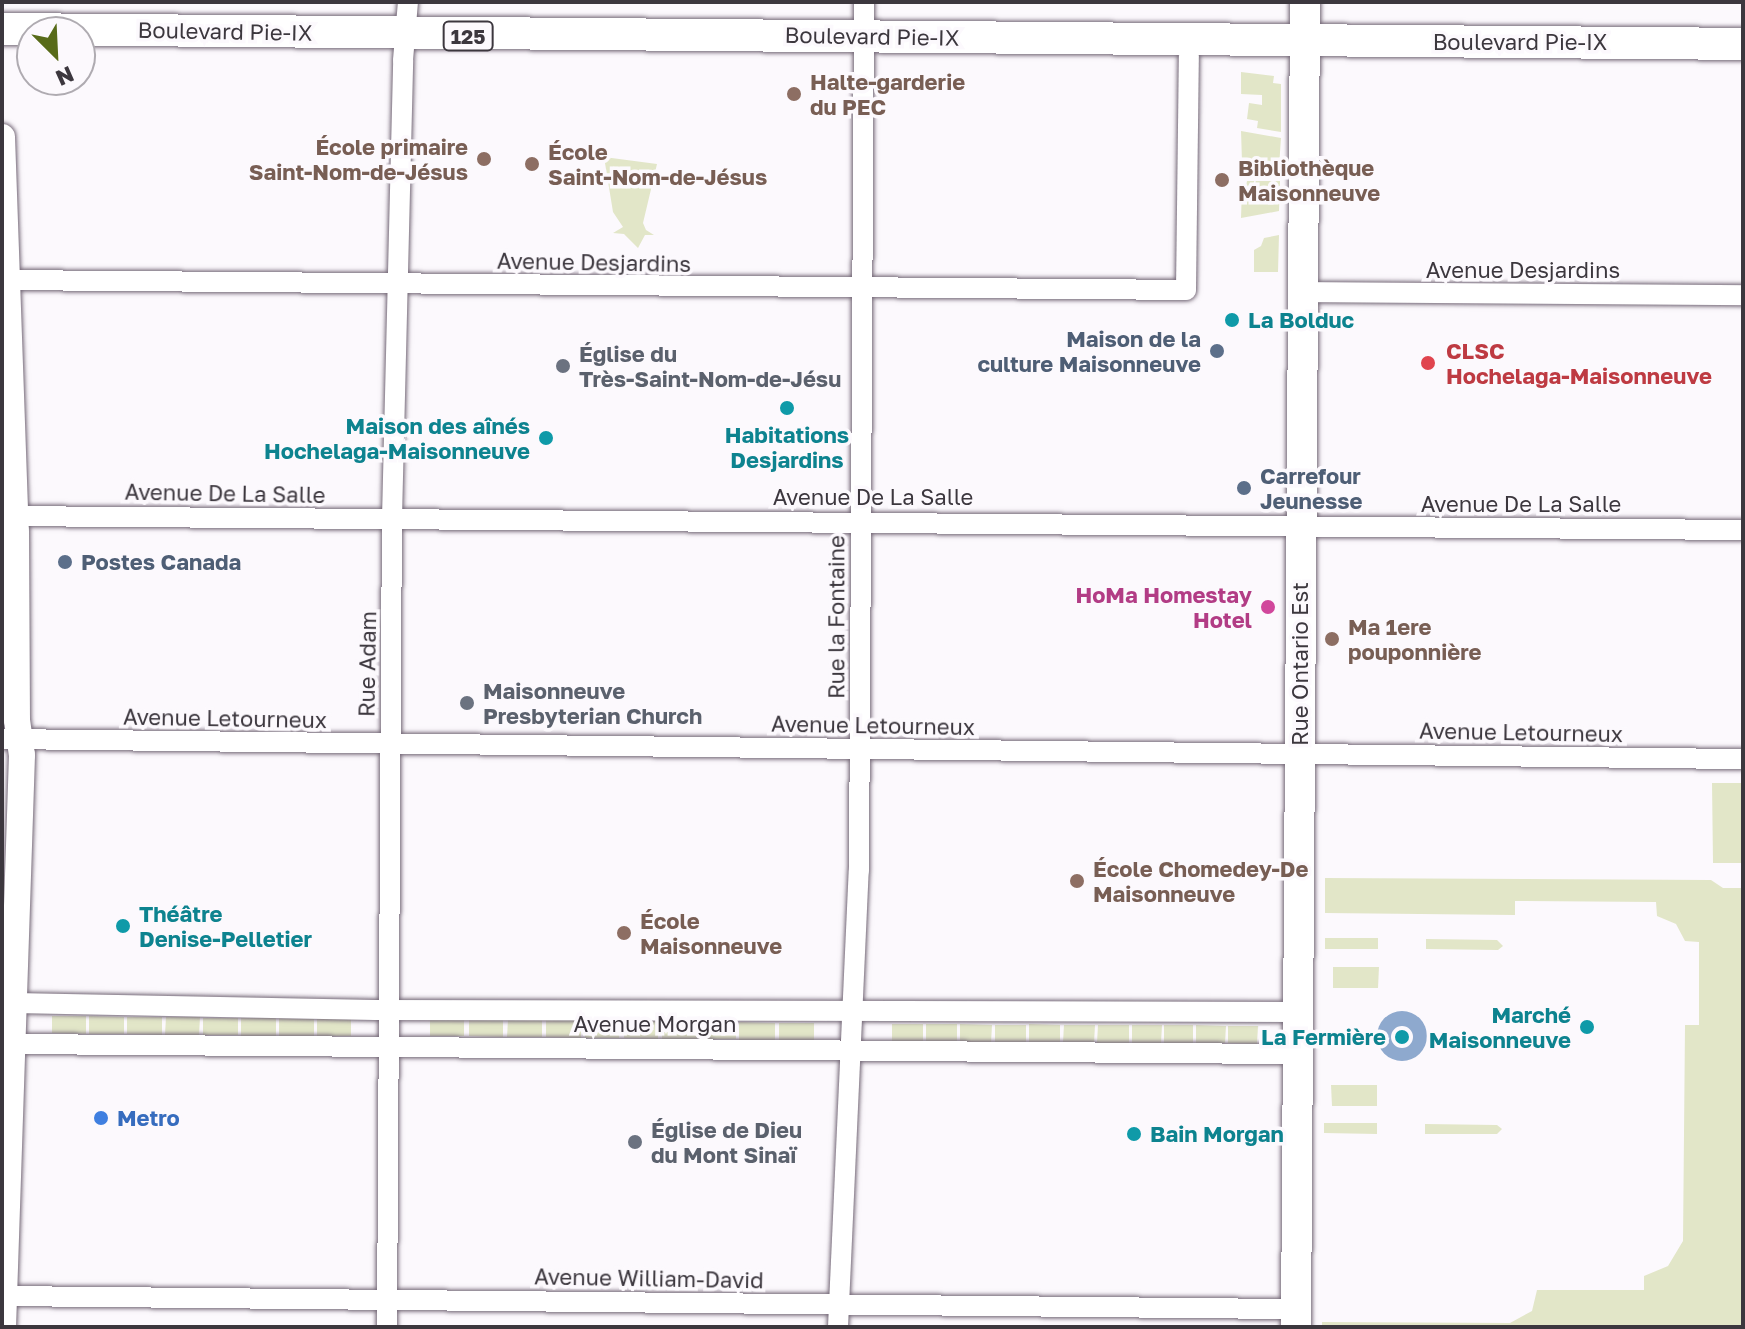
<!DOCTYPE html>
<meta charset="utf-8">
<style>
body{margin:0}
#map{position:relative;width:1745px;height:1329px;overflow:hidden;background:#fcf9fd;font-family:"Golos Text",sans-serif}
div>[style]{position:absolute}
.green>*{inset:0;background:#e2e6c8}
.water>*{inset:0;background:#8ea9ce}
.round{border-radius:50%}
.roads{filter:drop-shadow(0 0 2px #766a79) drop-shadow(0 0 2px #766a79)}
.minor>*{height:20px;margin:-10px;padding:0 10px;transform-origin:10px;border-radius:10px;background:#fff}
.tertiary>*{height:26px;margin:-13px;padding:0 13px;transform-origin:13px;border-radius:13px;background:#fff}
.secondary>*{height:30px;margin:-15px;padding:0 15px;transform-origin:15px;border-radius:15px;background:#fff}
.primary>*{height:32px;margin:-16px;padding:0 16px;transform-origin:16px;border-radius:16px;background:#fff}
.dots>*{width:22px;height:22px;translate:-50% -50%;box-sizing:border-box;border:4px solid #fcf9fd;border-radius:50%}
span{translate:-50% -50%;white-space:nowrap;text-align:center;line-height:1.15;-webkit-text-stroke:7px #fcf9fd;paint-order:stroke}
.shield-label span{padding:2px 6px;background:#fcf9fd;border:2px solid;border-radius:6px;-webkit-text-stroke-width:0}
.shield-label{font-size:20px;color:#3c373e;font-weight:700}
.street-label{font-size:22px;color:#3c373e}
.education-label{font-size:22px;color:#785e54;font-weight:700}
.left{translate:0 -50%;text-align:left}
.right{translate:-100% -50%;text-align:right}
.culture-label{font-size:22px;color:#0d838f;font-weight:700}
.service-label{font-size:22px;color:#4e5e75;font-weight:700}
.health-label{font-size:22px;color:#be3a42;font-weight:700}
.worship-label{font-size:22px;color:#5b616d;font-weight:700}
.hotel-label{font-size:22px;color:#b23c85;font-weight:700}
.shop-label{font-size:22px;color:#366cbe;font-weight:700}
.frame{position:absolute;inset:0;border:4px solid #3c373e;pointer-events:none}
.north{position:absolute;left:16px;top:16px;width:80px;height:80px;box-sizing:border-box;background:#fcf9fd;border:2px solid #afabb1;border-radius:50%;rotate:156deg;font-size:22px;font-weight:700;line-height:32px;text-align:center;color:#3c373e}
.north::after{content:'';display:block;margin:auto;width:28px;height:36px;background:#586b19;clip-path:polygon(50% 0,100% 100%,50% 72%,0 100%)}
</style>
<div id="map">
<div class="green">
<i style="clip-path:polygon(1241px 72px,1274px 76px,1273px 83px,1281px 84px,1281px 132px,1257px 128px,1258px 121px,1247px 119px,1249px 103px,1262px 105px,1262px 95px,1241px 94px)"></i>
<i style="clip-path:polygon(1241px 131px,1281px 138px,1279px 167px,1247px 166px,1247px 162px,1242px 162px)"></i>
<i style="clip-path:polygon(604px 157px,657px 164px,643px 223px,646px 230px,654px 235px,645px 235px,638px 248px,624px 234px,613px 233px,623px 227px,613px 212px)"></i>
<i style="clip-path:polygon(1247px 181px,1280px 181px,1279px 211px,1241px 218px,1242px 187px,1246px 186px)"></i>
<i style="clip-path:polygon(1279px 235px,1278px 272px,1254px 272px,1254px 250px,1261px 246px,1264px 238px)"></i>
<i style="clip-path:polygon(1712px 783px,1743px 783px,1743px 863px,1713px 863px)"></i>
<i style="clip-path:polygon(1325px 878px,1711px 880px,1723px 888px,1743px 888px,1743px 1327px,1322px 1327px,1322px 1322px,1510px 1323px,1532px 1311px,1537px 1290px,1644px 1290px,1644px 1276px,1668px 1266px,1683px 1241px,1685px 1025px,1699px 1025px,1699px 942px,1685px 941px,1676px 924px,1657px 916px,1656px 902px,1515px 901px,1515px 915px,1325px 913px)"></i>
<i style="clip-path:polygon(1325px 938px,1378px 938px,1378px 949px,1325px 949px)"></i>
<i style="clip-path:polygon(1426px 939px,1497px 940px,1503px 946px,1498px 950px,1426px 949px)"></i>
<i style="clip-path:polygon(1333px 967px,1379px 967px,1378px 988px,1333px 988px)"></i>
<i style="clip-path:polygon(52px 1016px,86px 1016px,86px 1034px,52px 1033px)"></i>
<i style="clip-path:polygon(89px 1016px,124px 1017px,124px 1034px,89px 1034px)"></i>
<i style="clip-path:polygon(127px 1017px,162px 1017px,162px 1035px,127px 1034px)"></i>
<i style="clip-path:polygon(166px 1017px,200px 1017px,199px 1035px,165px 1035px)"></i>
<i style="clip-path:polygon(203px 1018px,238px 1018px,238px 1035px,203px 1035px)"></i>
<i style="clip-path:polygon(241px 1018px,276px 1018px,276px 1036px,241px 1036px)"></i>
<i style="clip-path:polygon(279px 1018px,314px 1019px,314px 1036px,279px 1036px)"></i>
<i style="clip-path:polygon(317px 1019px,351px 1019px,351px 1036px,317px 1036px)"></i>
<i style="clip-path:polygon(430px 1019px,464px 1019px,464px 1036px,430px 1036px)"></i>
<i style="clip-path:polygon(469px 1019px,503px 1019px,503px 1037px,469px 1036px)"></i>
<i style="clip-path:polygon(508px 1020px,542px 1020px,542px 1037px,507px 1037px)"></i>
<i style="clip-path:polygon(546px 1020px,581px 1020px,581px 1038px,546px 1037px)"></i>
<i style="clip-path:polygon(585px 1020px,620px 1021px,619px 1038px,585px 1038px)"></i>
<i style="clip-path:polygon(624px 1021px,658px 1021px,658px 1039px,624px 1038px)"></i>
<i style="clip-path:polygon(662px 1021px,697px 1021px,697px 1039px,662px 1039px)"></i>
<i style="clip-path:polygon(701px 1022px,736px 1022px,736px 1039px,701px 1039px)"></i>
<i style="clip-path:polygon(739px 1022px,775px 1023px,775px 1040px,739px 1040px)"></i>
<i style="clip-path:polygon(779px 1023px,814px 1023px,814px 1040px,779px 1040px)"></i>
<i style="clip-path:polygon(892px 1024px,923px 1024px,923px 1042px,892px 1041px)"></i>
<i style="clip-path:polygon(926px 1024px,957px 1024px,957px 1042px,926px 1042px)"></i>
<i style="clip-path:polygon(960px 1024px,992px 1025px,991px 1043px,960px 1042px)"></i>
<i style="clip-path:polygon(1029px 1024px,1060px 1025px,1060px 1043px,1029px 1042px)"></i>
<i style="clip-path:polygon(995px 1025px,1026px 1025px,1026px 1042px,995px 1042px)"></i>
<i style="clip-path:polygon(1064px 1025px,1095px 1025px,1094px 1043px,1063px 1042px)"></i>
<i style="clip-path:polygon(1098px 1025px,1129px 1025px,1129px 1043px,1097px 1043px)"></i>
<i style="clip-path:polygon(1132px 1025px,1162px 1025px,1161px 1043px,1132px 1043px)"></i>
<i style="clip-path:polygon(1164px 1025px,1193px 1025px,1193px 1043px,1164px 1043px)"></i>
<i style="clip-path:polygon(1196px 1025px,1226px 1026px,1225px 1043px,1196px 1043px)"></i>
<i style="clip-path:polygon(1228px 1026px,1258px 1026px,1257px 1044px,1228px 1043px)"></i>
<i style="clip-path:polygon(1331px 1085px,1377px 1085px,1377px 1106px,1332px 1106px)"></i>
<i style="clip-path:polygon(1324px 1123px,1377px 1123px,1377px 1134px,1324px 1133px)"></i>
<i style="clip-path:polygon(1425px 1124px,1497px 1125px,1502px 1129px,1497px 1134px,1425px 1134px)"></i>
</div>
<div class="water">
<i class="round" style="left:1377px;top:1011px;width:50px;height:50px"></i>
</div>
<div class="roads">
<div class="minor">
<i style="left:2px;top:280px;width:1184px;rotate:0.48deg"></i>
<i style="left:1186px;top:290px;width:234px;rotate:-89.3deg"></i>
<i style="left:1303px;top:292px;width:440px;rotate:0.4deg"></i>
<i style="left:2px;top:516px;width:1741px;rotate:0.46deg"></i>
<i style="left:2px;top:739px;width:1741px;rotate:0.66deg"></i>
<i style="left:14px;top:1003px;width:361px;rotate:1.1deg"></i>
<i style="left:375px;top:1010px;width:923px;rotate:0.12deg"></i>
<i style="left:12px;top:1044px;width:1286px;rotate:0.45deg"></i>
<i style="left:2px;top:1296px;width:1294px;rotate:0.58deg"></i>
<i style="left:387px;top:1327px;width:809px;rotate:-89.65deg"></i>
<i style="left:392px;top:518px;width:458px;rotate:-88.6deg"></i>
<i style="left:403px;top:60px;width:58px;rotate:-85.1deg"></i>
<i style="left:838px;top:1327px;width:456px;rotate:-87.4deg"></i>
<i style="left:859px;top:871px;width:869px;rotate:-89.67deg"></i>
</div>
<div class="tertiary">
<i style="left:2px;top:137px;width:394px;rotate:88deg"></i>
<i style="left:16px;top:531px;width:189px;rotate:89.7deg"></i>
<i style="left:17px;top:720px;width:35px;rotate:82deg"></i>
<i style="left:22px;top:755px;width:572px;rotate:91.9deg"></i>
</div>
<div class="secondary">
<i style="left:1296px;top:1327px;width:1325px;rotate:-89.61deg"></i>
</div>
<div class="primary">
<i style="left:2px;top:29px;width:1741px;rotate:0.49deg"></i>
</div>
</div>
<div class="dots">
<i style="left:794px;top:94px;background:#8d6e63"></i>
<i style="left:484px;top:159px;background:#8d6e63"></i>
<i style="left:532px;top:164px;background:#8d6e63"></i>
<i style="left:1222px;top:180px;background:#8d6e63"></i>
<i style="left:1232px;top:320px;background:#0f9aa8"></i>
<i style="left:1217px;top:351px;background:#5c6f8a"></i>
<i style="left:1428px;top:363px;background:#e0444e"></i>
<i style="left:563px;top:366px;background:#6b7280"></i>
<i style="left:787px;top:408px;background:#0f9aa8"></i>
<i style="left:546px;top:438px;background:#0f9aa8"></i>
<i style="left:1244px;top:488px;background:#5c6f8a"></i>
<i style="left:65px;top:562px;background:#5c6f8a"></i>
<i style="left:1268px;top:607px;background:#d1479c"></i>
<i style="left:1332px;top:639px;background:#8d6e63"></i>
<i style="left:467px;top:703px;background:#6b7280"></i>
<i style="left:1077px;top:881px;background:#8d6e63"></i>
<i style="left:123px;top:926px;background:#0f9aa8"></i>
<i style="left:624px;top:933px;background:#8d6e63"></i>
<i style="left:1587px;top:1027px;background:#0f9aa8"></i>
<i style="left:1402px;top:1037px;background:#0f9aa8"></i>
<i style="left:101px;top:1118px;background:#3f7fe0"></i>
<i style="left:1134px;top:1134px;background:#0f9aa8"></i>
<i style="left:635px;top:1142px;background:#6b7280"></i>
</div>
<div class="shield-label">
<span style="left:468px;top:36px">125</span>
</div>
<div class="street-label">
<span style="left:225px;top:31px;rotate:1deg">Boulevard Pie-IX</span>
<span style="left:872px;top:36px;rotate:1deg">Boulevard Pie-IX</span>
<span style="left:1520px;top:42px">Boulevard Pie-IX</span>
<span style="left:594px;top:262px;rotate:1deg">Avenue Desjardins</span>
<span style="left:1523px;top:270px">Avenue Desjardins</span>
<span style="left:225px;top:493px;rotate:1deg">Avenue De La Salle</span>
<span style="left:873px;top:497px">Avenue De La Salle</span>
<span style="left:1521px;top:504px">Avenue De La Salle</span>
<span style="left:836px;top:617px;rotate:-90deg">Rue la Fontaine</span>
<span style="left:367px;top:664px;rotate:-89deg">Rue Adam</span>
<span style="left:1300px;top:664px;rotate:-90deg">Rue Ontario Est</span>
<span style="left:225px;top:718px;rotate:1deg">Avenue Letourneux</span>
<span style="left:873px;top:725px;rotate:1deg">Avenue Letourneux</span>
<span style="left:1521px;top:732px;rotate:1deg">Avenue Letourneux</span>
<span style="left:655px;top:1024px">Avenue Morgan</span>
<span style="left:649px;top:1278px;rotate:1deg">Avenue William-David</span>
</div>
<div class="education-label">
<span class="left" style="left:810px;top:94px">Halte-garderie<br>du PEC</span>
<span class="right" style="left:468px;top:159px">École primaire<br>Saint-Nom-de-Jésus</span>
<span class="left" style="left:548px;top:164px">École<br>Saint-Nom-de-Jésus</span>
<span class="left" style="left:1238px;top:180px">Bibliothèque<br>Maisonneuve</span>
<span class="left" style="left:1348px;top:639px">Ma 1ere<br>pouponnière</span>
<span class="left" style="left:1093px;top:881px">École Chomedey-De<br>Maisonneuve</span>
<span class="left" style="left:640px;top:933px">École<br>Maisonneuve</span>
</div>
<div class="culture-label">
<span class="left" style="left:1248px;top:320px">La Bolduc</span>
<span class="right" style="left:530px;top:438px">Maison des aînés<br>Hochelaga-Maisonneuve</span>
<span style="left:787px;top:447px">Habitations<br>Desjardins</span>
<span class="left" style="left:139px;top:926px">Théâtre<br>Denise-Pelletier</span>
<span class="right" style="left:1571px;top:1027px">Marché<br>Maisonneuve</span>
<span class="right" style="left:1386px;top:1037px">La Fermière</span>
<span class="left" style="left:1150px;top:1134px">Bain Morgan</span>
</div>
<div class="service-label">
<span class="right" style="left:1201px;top:351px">Maison de la<br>culture Maisonneuve</span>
<span class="left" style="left:1260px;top:488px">Carrefour<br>Jeunesse</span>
<span class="left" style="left:81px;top:562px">Postes Canada</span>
</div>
<div class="health-label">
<span class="left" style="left:1446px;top:363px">CLSC<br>Hochelaga-Maisonneuve</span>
</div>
<div class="worship-label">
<span class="left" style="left:579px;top:366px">Église du<br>Très-Saint-Nom-de-Jésu</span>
<span class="left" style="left:483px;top:703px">Maisonneuve<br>Presbyterian Church</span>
<span class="left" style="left:651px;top:1142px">Église de Dieu<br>du Mont Sinaï</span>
</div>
<div class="hotel-label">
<span class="right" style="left:1252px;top:607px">HoMa Homestay<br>Hotel</span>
</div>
<div class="shop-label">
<span class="left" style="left:117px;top:1118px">Metro</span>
</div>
<div class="frame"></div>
<div class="north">N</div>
</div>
